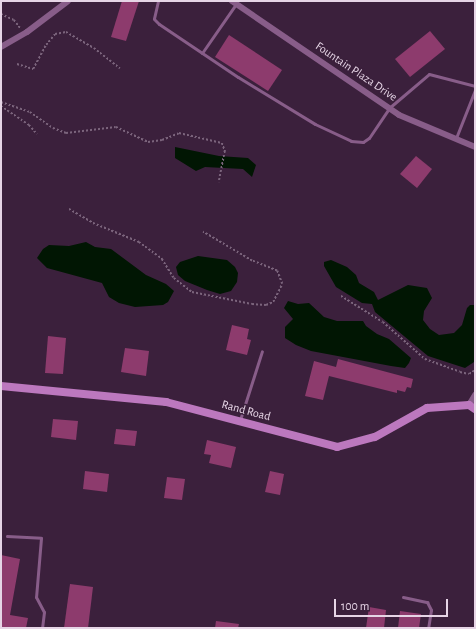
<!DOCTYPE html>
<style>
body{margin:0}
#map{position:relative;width:476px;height:629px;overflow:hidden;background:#3b203c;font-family:"Alegreya Sans",sans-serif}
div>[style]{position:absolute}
.water>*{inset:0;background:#011603}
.building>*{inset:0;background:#8d3b6d}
.path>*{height:1.5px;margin-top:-0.75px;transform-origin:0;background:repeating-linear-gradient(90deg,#7b647c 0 2px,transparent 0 4px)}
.lane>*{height:3px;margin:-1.5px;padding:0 1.5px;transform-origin:1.5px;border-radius:1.5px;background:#885d89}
.street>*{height:6px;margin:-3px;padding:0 3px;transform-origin:3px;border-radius:3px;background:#885d89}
.secondary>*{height:8px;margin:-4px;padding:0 4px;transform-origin:4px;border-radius:4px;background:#bc78be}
span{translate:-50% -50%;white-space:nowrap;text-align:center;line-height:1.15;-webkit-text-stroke:3px #3b203c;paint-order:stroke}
.street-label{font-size:12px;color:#e6d5e6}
.frame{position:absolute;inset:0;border:2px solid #e6d5e6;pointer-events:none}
.scale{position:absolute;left:334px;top:599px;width:114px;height:18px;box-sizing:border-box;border:2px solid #e6d5e6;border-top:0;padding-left:5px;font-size:12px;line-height:14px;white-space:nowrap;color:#e6d5e6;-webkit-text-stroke:3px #3b203c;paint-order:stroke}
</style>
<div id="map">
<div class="water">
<i style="clip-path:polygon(175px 147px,219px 156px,248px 158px,256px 165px,252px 177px,243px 169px,205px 167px,196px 171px,175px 158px)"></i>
<i style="clip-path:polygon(86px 242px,95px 247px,111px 249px,146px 275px,166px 284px,174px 291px,168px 302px,163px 305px,135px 307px,119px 303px,109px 297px,102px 283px,47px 268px,37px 258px,43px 249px,49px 245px,69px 246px)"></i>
<i style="clip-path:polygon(198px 256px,227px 260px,235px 267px,238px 273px,237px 282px,231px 291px,220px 294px,207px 290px,185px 281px,178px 275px,176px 267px,180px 262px)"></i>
<i style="clip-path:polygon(331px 260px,347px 267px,356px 275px,359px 283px,374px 292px,378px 300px,408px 285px,427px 288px,432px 298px,424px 311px,423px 320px,430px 329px,439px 335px,454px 333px,462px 325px,467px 308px,470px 305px,475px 305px,474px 362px,465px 368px,428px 356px,375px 312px,372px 304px,362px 303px,336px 287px,324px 266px,324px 262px)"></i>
<i style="clip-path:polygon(288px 301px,298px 304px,309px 303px,324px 317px,337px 321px,363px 321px,366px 326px,377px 334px,389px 339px,411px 358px,409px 363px,405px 368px,391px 366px,311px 351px,296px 345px,285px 338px,285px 327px,293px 319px,284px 308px)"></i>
</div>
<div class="building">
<i style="clip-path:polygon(122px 1px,139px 1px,126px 41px,111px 37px)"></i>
<i style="clip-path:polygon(430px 31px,445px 49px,410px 77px,395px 59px)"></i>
<i style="clip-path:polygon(229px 35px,282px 70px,268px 91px,215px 57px)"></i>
<i style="clip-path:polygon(416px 156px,432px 169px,417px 188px,400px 174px)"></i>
<i style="clip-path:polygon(232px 325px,249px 329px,247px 339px,251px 340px,247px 355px,226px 350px)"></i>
<i style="clip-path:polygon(48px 336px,66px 338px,63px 374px,45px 373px)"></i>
<i style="clip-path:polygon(125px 348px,149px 351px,146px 376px,121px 372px)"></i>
<i style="clip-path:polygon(338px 359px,413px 379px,411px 388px,407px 387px,405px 392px,397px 390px,397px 393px,329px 376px,323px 400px,305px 396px,314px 361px,336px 367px)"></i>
<i style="clip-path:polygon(53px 419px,78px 421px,76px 440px,51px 437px)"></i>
<i style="clip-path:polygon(116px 429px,137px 431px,135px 446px,114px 444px)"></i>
<i style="clip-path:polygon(207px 440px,236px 447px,231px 468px,209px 463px,211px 455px,204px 454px)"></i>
<i style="clip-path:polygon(85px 471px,109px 474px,107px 492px,83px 489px)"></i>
<i style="clip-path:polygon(270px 471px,284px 474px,280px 495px,265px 492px)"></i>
<i style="clip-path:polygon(167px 477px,185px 479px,182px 500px,164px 498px)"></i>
<i style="clip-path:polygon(1px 555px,20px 559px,10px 615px,28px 618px,26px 628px,1px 628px)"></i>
<i style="clip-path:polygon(70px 584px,93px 587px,88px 628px,64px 628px)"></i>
<i style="clip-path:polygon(369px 607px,386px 610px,384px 628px,366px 628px)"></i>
<i style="clip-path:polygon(400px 611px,421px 614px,419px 628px,398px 628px)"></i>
<i style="clip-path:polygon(216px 621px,239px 624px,238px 628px,215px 628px)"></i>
</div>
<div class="path">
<i style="left:1px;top:14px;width:14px;rotate:25deg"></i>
<i style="left:14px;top:20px;width:11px;rotate:52deg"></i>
<i style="left:17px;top:64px;width:17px;rotate:17deg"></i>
<i style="left:33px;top:69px;width:27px;rotate:-62deg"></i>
<i style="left:46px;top:45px;width:14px;rotate:-51deg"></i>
<i style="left:55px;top:34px;width:11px;rotate:-10deg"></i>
<i style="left:66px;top:32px;width:32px;rotate:30deg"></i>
<i style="left:94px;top:48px;width:33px;rotate:38deg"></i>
<i style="left:1px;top:102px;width:31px;rotate:19deg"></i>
<i style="left:30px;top:112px;width:28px;rotate:35deg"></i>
<i style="left:53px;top:128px;width:14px;rotate:21deg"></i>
<i style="left:66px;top:133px;width:50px;rotate:-6.8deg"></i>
<i style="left:116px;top:127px;width:35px;rotate:25deg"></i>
<i style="left:148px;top:142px;width:14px;rotate:-8deg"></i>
<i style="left:162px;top:140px;width:18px;rotate:-22deg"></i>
<i style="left:179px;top:133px;width:44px;rotate:13.1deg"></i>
<i style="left:222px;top:143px;width:9px;rotate:69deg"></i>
<i style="left:225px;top:151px;width:32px;rotate:101deg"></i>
<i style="left:1px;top:106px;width:34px;rotate:34deg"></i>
<i style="left:29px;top:125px;width:12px;rotate:48deg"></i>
<i style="left:69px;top:209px;width:28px;rotate:30deg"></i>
<i style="left:93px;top:223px;width:50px;rotate:22.4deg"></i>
<i style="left:139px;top:242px;width:29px;rotate:36deg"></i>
<i style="left:162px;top:259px;width:22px;rotate:58deg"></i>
<i style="left:174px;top:278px;width:23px;rotate:38deg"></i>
<i style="left:192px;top:292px;width:61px;rotate:11.3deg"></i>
<i style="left:252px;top:304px;width:14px;rotate:4deg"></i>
<i style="left:266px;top:305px;width:8px;rotate:-23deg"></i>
<i style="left:273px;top:302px;width:20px;rotate:-63deg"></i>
<i style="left:282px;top:284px;width:14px;rotate:-111deg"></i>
<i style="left:277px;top:271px;width:27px;rotate:-158deg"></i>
<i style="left:252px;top:261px;width:57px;rotate:-149.4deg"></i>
<i style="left:341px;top:296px;width:49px;rotate:31.8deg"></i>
<i style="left:383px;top:322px;width:56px;rotate:41.4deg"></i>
<i style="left:425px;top:359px;width:37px;rotate:20deg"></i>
<i style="left:460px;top:372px;width:9px;rotate:13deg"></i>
<i style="left:469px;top:374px;width:7px;rotate:-34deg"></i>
</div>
<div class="lane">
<i style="left:158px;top:1px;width:18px;rotate:103deg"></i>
<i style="left:154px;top:19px;width:7px;rotate:45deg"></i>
<i style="left:159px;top:24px;width:95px;rotate:33.9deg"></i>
<i style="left:238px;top:77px;width:90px;rotate:31.4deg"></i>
<i style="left:315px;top:124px;width:40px;rotate:25deg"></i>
<i style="left:351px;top:141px;width:12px;rotate:5deg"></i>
<i style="left:363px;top:142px;width:7px;rotate:-34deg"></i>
<i style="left:369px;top:138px;width:36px;rotate:-56deg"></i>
<i style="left:389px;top:108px;width:52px;rotate:-40.4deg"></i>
<i style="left:429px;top:74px;width:48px;rotate:14.6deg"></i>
<i style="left:202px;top:53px;width:60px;rotate:-55.2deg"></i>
<i style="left:456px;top:138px;width:52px;rotate:-68.4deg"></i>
<i style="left:240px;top:420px;width:72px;rotate:-72.3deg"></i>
<i style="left:7px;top:536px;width:34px;rotate:3deg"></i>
<i style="left:41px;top:538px;width:59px;rotate:94.8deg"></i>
<i style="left:36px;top:597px;width:17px;rotate:62deg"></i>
<i style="left:44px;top:612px;width:16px;rotate:97deg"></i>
<i style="left:403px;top:597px;width:25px;rotate:12deg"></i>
<i style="left:427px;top:602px;width:9px;rotate:63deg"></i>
<i style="left:431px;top:610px;width:18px;rotate:99deg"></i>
</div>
<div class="street">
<i style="left:232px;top:1px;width:202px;rotate:34.3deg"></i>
<i style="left:399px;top:115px;width:82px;rotate:22.8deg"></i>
<i style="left:1px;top:47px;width:30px;rotate:-30deg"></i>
<i style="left:27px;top:32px;width:51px;rotate:-37.1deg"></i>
<i style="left:469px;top:405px;width:12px;rotate:-59deg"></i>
</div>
<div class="secondary">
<i style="left:1px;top:386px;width:166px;rotate:5.5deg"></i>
<i style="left:166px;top:402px;width:177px;rotate:14.7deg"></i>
<i style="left:337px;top:447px;width:39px;rotate:-15deg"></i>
<i style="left:375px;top:437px;width:60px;rotate:-29.1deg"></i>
<i style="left:427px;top:408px;width:42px;rotate:-4.1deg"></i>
<i style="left:469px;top:405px;width:7px;rotate:34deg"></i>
</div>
<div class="street-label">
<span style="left:356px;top:72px;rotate:34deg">Fountain Plaza Drive</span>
<span style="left:246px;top:411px;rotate:15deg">Rand Road</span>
</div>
<div class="frame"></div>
<div class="scale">100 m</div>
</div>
